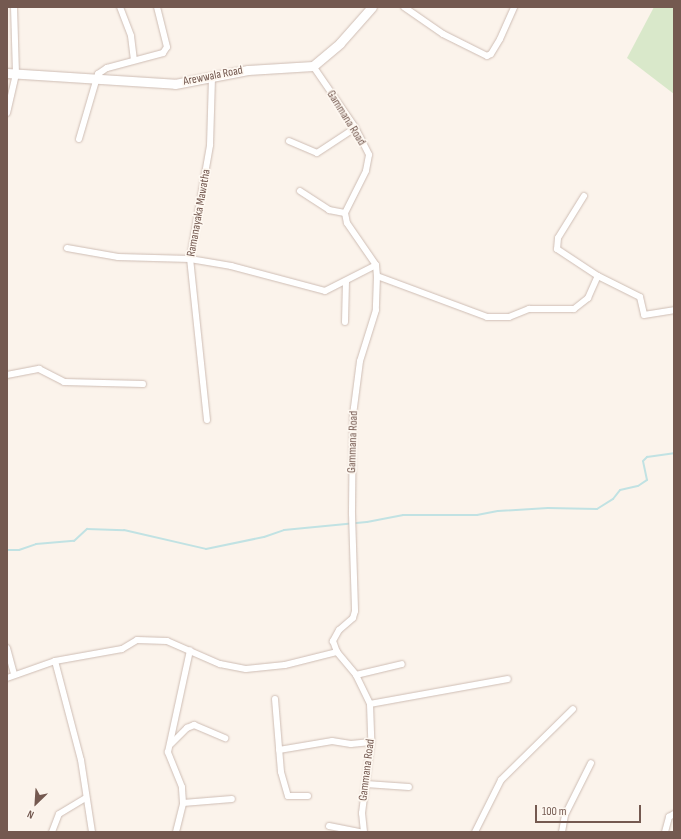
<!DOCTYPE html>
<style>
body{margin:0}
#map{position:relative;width:681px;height:839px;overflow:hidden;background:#fbf3eb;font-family:"Sofia Sans Condensed",sans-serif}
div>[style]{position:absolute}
.green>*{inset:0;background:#d9e8ca}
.stream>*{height:2px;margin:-1px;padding:0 1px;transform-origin:1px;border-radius:1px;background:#c1e2e3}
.roads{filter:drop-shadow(0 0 1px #cebdb4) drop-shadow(0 0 1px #cebdb4)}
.street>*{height:6px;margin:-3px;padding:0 3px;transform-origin:3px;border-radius:3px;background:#fff}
.secondary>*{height:9px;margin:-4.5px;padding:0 4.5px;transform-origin:4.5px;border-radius:4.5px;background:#fff}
span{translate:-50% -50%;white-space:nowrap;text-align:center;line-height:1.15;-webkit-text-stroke:3.5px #fef8f1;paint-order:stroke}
.street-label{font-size:12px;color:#745950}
.frame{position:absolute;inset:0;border:8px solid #745950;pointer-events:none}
.north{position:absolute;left:16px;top:783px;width:40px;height:40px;-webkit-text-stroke:3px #fef8f1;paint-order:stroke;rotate:205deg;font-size:11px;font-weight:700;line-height:16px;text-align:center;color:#745950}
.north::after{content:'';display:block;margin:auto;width:14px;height:18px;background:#745950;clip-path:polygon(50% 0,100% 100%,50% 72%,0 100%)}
.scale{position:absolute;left:535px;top:805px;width:106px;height:18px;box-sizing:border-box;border:2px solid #745950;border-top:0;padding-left:5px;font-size:12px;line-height:14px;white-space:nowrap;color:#745950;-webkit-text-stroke:3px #fef8f1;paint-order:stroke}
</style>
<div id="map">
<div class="green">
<i style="clip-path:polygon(654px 7px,674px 7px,674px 94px,627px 58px)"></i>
</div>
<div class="stream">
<i style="left:7px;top:550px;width:12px"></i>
<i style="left:19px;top:550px;width:18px;rotate:-19deg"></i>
<i style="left:36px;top:544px;width:38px;rotate:-5deg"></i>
<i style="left:74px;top:541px;width:18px;rotate:-43deg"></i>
<i style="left:87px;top:529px;width:37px;rotate:2deg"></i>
<i style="left:124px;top:530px;width:84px;rotate:13deg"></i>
<i style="left:206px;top:549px;width:59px;rotate:-11.7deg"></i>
<i style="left:264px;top:537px;width:21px;rotate:-19deg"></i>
<i style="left:284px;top:530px;width:83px;rotate:-5.5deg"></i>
<i style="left:367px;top:522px;width:37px;rotate:-11deg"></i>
<i style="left:403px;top:515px;width:74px"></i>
<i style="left:477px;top:515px;width:21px;rotate:-11deg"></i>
<i style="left:498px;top:511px;width:50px;rotate:-3.4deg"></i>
<i style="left:548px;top:508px;width:49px;rotate:1.2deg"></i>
<i style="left:597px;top:509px;width:19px;rotate:-32deg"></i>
<i style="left:613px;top:499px;width:11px;rotate:-52deg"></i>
<i style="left:620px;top:490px;width:18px;rotate:-13deg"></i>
<i style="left:638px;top:486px;width:11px;rotate:-34deg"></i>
<i style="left:647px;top:480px;width:19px;rotate:-102deg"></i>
<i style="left:643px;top:461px;width:6px;rotate:-45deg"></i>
<i style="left:647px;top:457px;width:27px;rotate:-8deg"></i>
</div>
<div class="roads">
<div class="street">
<i style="left:120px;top:7px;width:31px;rotate:69deg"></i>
<i style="left:131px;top:36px;width:24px;rotate:83deg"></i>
<i style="left:404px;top:7px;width:47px;rotate:34.7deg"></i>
<i style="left:443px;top:34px;width:49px;rotate:26.6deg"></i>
<i style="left:487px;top:56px;width:4px;rotate:-27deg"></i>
<i style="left:491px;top:54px;width:17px;rotate:-59deg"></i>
<i style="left:500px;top:39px;width:35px;rotate:-66deg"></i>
<i style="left:313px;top:66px;width:74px;rotate:55.5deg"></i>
<i style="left:355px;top:127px;width:31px;rotate:63deg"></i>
<i style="left:369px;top:155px;width:16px;rotate:101deg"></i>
<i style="left:366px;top:171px;width:47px;rotate:116.6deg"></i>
<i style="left:345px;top:213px;width:10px;rotate:79deg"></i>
<i style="left:347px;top:223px;width:51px;rotate:55.4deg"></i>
<i style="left:376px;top:265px;width:11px;rotate:85deg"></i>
<i style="left:377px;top:276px;width:34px;rotate:92deg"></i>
<i style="left:376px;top:310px;width:53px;rotate:107.4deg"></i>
<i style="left:360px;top:361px;width:54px;rotate:97.4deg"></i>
<i style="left:353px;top:415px;width:99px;rotate:90.6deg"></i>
<i style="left:352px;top:514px;width:97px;rotate:88.2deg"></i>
<i style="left:355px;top:611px;width:7px;rotate:106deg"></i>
<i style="left:353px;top:618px;width:18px;rotate:139deg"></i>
<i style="left:339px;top:630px;width:13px;rotate:119deg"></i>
<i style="left:333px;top:641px;width:12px;rotate:70deg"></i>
<i style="left:337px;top:652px;width:30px;rotate:50deg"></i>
<i style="left:356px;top:675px;width:32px;rotate:64deg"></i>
<i style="left:370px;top:704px;width:38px;rotate:88deg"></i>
<i style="left:371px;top:742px;width:72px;rotate:97.2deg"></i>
<i style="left:362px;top:813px;width:19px;rotate:84deg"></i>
<i style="left:7px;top:113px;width:40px;rotate:-77deg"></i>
<i style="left:16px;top:74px;width:67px;rotate:-91.7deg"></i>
<i style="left:79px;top:139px;width:68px;rotate:-73.7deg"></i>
<i style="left:98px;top:74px;width:11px;rotate:-34deg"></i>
<i style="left:107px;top:68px;width:58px;rotate:-15deg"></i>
<i style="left:163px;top:53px;width:7px;rotate:-56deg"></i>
<i style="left:167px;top:47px;width:41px;rotate:-104deg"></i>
<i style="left:289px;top:141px;width:30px;rotate:23deg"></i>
<i style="left:317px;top:153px;width:45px;rotate:-33.3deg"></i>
<i style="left:300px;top:191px;width:35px;rotate:33deg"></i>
<i style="left:329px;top:210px;width:16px;rotate:11deg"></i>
<i style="left:584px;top:196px;width:49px;rotate:121.8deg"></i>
<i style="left:558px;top:238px;width:11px;rotate:95deg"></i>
<i style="left:557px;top:249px;width:49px;rotate:33.4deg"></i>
<i style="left:598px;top:276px;width:47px;rotate:26.6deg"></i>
<i style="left:640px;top:297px;width:18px;rotate:77deg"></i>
<i style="left:644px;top:315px;width:30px;rotate:-9deg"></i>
<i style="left:67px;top:248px;width:52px;rotate:10deg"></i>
<i style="left:118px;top:257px;width:72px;rotate:1.6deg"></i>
<i style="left:190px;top:259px;width:42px;rotate:9.7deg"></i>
<i style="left:231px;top:266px;width:97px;rotate:14.9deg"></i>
<i style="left:325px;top:291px;width:57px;rotate:-27deg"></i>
<i style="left:377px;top:276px;width:117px;rotate:20.4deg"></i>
<i style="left:487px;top:317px;width:22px"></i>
<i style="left:509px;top:317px;width:22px;rotate:-22deg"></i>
<i style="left:529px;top:309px;width:45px"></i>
<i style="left:574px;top:309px;width:18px;rotate:-38deg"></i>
<i style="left:588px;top:298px;width:24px;rotate:-66deg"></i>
<i style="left:345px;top:322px;width:41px;rotate:-88.6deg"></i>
<i style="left:7px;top:375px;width:33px;rotate:-11deg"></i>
<i style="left:39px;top:369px;width:28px;rotate:27deg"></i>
<i style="left:64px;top:382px;width:79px;rotate:1.5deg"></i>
<i style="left:207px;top:420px;width:162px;rotate:-96deg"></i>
<i style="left:190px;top:259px;width:116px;rotate:-80deg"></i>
<i style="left:210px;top:145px;width:68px;rotate:-88.3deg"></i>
<i style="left:7px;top:648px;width:27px;rotate:75deg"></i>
<i style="left:55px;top:661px;width:102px;rotate:75.3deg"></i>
<i style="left:81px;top:760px;width:73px;rotate:81.3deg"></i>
<i style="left:356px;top:675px;width:47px;rotate:-13.4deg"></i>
<i style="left:7px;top:678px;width:51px;rotate:-19.5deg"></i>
<i style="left:55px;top:661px;width:68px;rotate:-10.2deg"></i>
<i style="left:122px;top:649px;width:17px;rotate:-31deg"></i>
<i style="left:137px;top:640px;width:30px;rotate:2deg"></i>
<i style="left:167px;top:641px;width:58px;rotate:23.5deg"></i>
<i style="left:220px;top:664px;width:26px;rotate:11deg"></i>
<i style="left:246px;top:669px;width:39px;rotate:-6deg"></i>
<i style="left:285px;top:665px;width:54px;rotate:-14deg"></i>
<i style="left:275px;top:699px;width:73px;rotate:85.3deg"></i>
<i style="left:281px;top:772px;width:25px;rotate:74deg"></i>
<i style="left:288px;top:796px;width:20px"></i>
<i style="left:370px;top:704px;width:140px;rotate:-10.3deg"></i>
<i style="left:171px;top:744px;width:23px;rotate:-45deg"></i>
<i style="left:187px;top:728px;width:8px;rotate:-23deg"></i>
<i style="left:194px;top:725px;width:34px;rotate:23deg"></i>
<i style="left:279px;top:750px;width:54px;rotate:-9.6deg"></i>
<i style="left:332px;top:741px;width:19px;rotate:9deg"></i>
<i style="left:351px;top:744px;width:20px;rotate:-6deg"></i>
<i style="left:366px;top:784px;width:43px;rotate:4deg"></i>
<i style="left:183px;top:803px;width:49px;rotate:-4.7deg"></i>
<i style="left:329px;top:826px;width:32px;rotate:11deg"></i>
<i style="left:52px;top:832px;width:19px;rotate:-69deg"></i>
<i style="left:59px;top:814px;width:31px;rotate:-31deg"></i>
<i style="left:176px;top:832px;width:30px;rotate:-76deg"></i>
<i style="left:183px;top:803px;width:16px;rotate:-94deg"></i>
<i style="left:182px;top:787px;width:38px;rotate:-112deg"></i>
<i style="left:168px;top:752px;width:104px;rotate:-77.8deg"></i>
<i style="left:475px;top:832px;width:58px;rotate:-63.4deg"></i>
<i style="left:501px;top:780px;width:101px;rotate:-44.6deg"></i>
<i style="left:562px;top:832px;width:17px;rotate:-80deg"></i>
<i style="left:565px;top:815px;width:58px;rotate:-63.4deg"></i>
<i style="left:665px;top:832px;width:16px;rotate:-75deg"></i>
<i style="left:669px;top:817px;width:6px;rotate:-31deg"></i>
</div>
<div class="secondary">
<i style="left:7px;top:73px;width:168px;rotate:3.7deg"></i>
<i style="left:175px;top:84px;width:74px;rotate:-10.9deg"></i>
<i style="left:248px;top:70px;width:65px;rotate:-3.5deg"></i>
<i style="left:313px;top:66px;width:35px;rotate:-40deg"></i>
<i style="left:340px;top:43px;width:48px;rotate:-48.4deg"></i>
</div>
</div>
<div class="street-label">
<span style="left:213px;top:76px;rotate:-11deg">Arewwala Road</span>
<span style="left:346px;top:118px;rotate:58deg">Gammana Road</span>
<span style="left:199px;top:213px;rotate:-80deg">Ramanayaka Mawatha</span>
<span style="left:353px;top:442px;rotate:-88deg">Gammana Road</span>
<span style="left:367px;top:770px;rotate:-83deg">Gammana Road</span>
</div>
<div class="frame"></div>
<div class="north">N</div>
<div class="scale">100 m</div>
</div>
